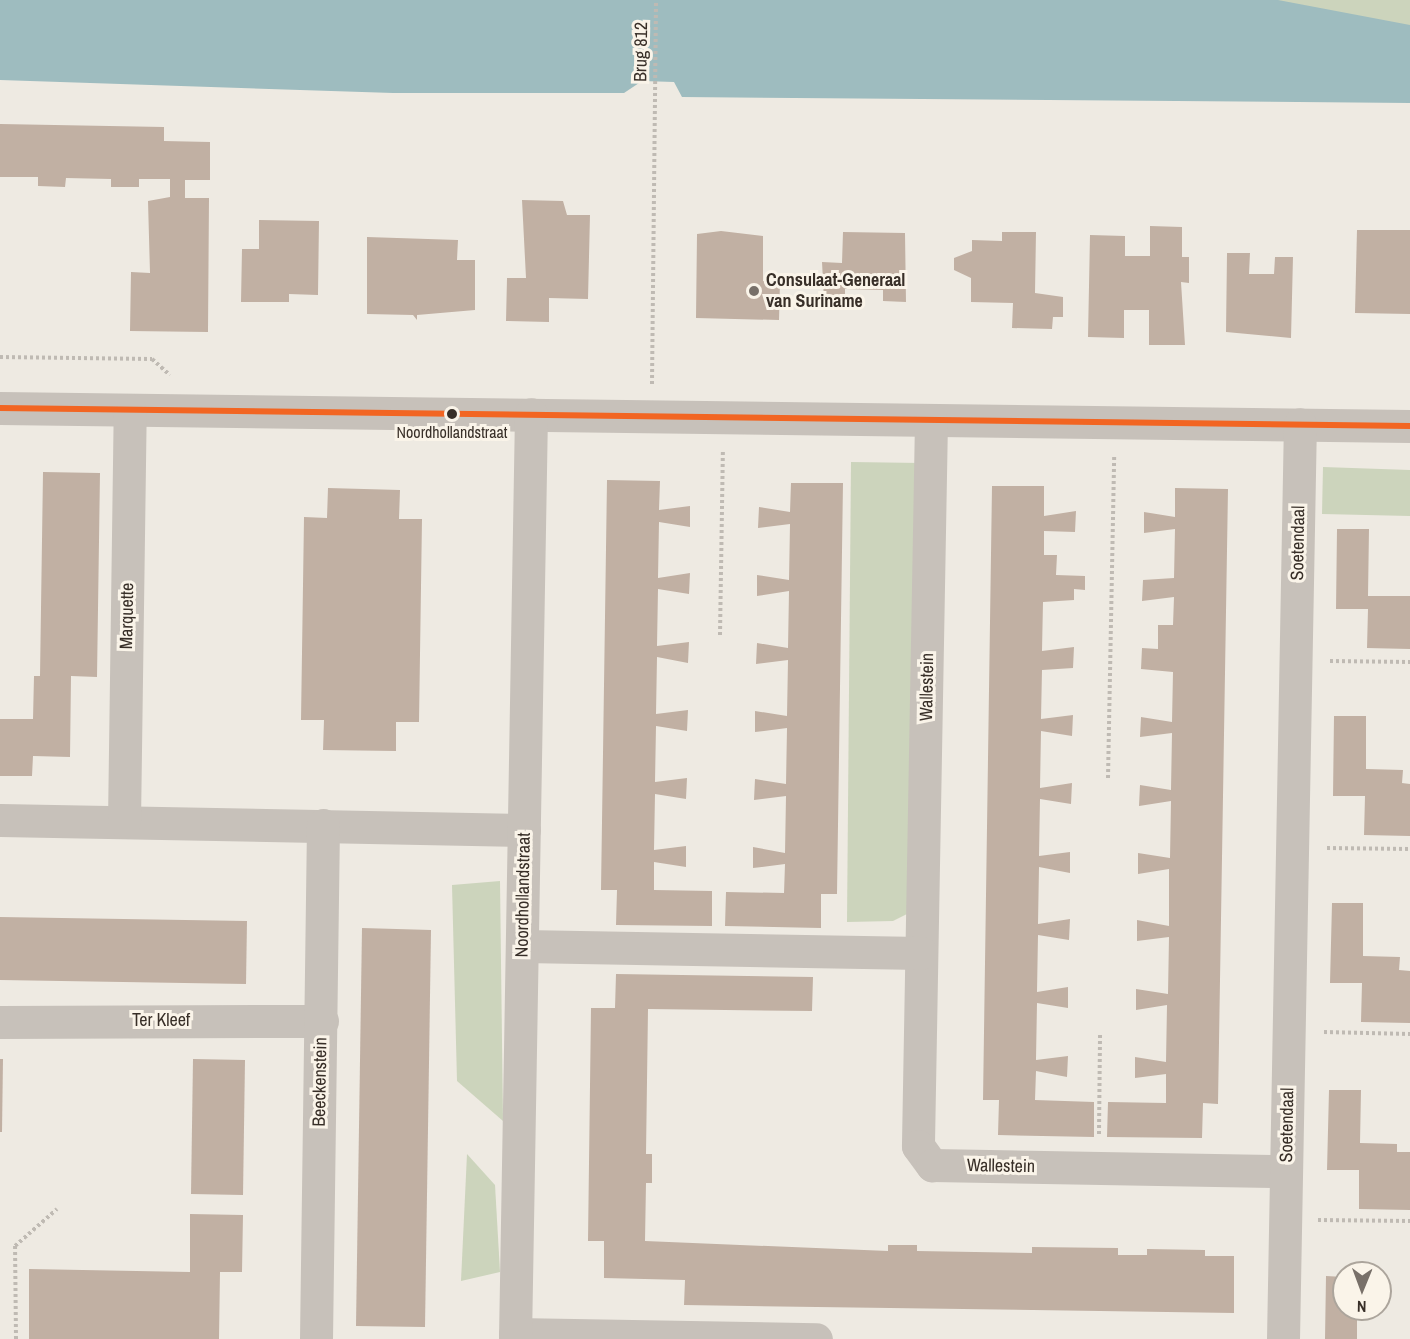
<!DOCTYPE html>
<style>
body{margin:0}
#map{position:relative;width:1410px;height:1339px;overflow:hidden;background:#eeeae2;font-family:"Archivo Narrow",sans-serif}
div>[style]{position:absolute}
.green>*{inset:0;background:#ccd4bc}
.water>*{inset:0;background:#9ebcbf}
.building>*{inset:0;background:#c1b0a3}
.path>*{height:4px;margin-top:-2px;transform-origin:0;background:repeating-linear-gradient(90deg,#bfbab3 0 3px,transparent 0 6px)}
.minor>*{height:33px;margin:-16.5px;padding:0 16.5px;transform-origin:16.5px;border-radius:16.5px;background:#c7c1ba}
.bus-1>*{height:6px;margin:-3px;padding:0 3px;transform-origin:3px;border-radius:3px;background:#f26522}
.dots>*{width:16px;height:16px;translate:-50% -50%;box-sizing:border-box;border:3px solid #faf4e9;border-radius:50%}
span{translate:-50% -50%;white-space:nowrap;text-align:center;line-height:1.15;-webkit-text-stroke:6px #faf4e9;paint-order:stroke}
.bus-label{font-size:16px;color:#382f28}
.street-label{font-size:18px;color:#382f28}
.poi-label{font-size:18px;color:#382f28;font-weight:700}
.left{translate:0 -50%;text-align:left}
.north{position:absolute;left:1332px;top:1261px;width:60px;height:60px;box-sizing:border-box;background:#faf4e9;border:2px solid #aca59c;border-radius:50%;rotate:181deg;font-size:16px;font-weight:700;line-height:24px;text-align:center;color:#382f28}
.north::after{content:'';display:block;margin:auto;width:21px;height:27px;background:#787069;clip-path:polygon(50% 0,100% 100%,50% 72%,0 100%)}
</style>
<div id="map">
<div class="green">
<i style="clip-path:polygon(825px 0,1410px 0,1410px 38px)"></i>
<i style="clip-path:polygon(851px 462px,921px 463px,919px 908px,893px 921px,847px 922px)"></i>
<i style="clip-path:polygon(1323px 467px,1410px 470px,1410px 516px,1322px 514px)"></i>
<i style="clip-path:polygon(500px 881px,503px 1121px,457px 1081px,452px 885px)"></i>
<i style="clip-path:polygon(467px 1154px,495px 1185px,500px 1272px,461px 1281px)"></i>
</div>
<div class="water">
<i style="clip-path:polygon(0 0,1278px 0,1410px 25px,1410px 103px,682px 97px,674px 82px,642px 81px,624px 93px,393px 93px,0 80px)"></i>
</div>
<div class="building">
<i style="clip-path:polygon(0 124px,164px 127px,164px 141px,210px 142px,210px 180px,185px 180px,185px 198px,209px 198px,208px 332px,130px 331px,131px 272px,150px 273px,148px 201px,170px 197px,170px 179px,139px 179px,139px 187px,111px 187px,111px 179px,66px 178px,65px 187px,38px 186px,38px 177px,0 177px)"></i>
<i style="clip-path:polygon(522px 200px,563px 201px,567px 215px,590px 215px,588px 299px,549px 298px,549px 322px,506px 321px,507px 278px,526px 278px)"></i>
<i style="clip-path:polygon(259px 220px,319px 221px,318px 295px,289px 294px,289px 302px,241px 302px,242px 249px,259px 249px)"></i>
<i style="clip-path:polygon(1150px 226px,1182px 227px,1182px 257px,1189px 257px,1189px 283px,1181px 282px,1185px 345px,1149px 345px,1149px 310px,1124px 310px,1124px 338px,1088px 337px,1090px 235px,1125px 236px,1125px 256px,1150px 256px)"></i>
<i style="clip-path:polygon(1357px 230px,1410px 230px,1410px 314px,1355px 313px)"></i>
<i style="clip-path:polygon(721px 231px,763px 236px,763px 281px,780px 281px,779px 320px,696px 318px,697px 234px)"></i>
<i style="clip-path:polygon(843px 232px,905px 233px,906px 302px,883px 301px,883px 290px,845px 289px,845px 300px,824px 300px,822px 262px,842px 263px)"></i>
<i style="clip-path:polygon(1002px 232px,1036px 232px,1035px 293px,1063px 297px,1063px 317px,1053px 317px,1052px 329px,1012px 328px,1013px 303px,971px 302px,971px 278px,954px 270px,954px 258px,972px 251px,972px 240px,1002px 241px)"></i>
<i style="clip-path:polygon(367px 237px,458px 240px,457px 260px,475px 260px,475px 310px,417px 315px,417px 320px,413px 315px,367px 314px)"></i>
<i style="clip-path:polygon(1227px 253px,1250px 253px,1249px 274px,1274px 274px,1275px 257px,1293px 257px,1291px 338px,1226px 332px)"></i>
<i style="clip-path:polygon(43px 472px,100px 473px,97px 677px,71px 676px,70px 757px,33px 756px,32px 776px,0 776px,0 719px,33px 719px,34px 676px,40px 676px)"></i>
<i style="clip-path:polygon(607px 480px,660px 481px,659px 510px,690px 506px,690px 527px,659px 522px,658px 578px,690px 573px,689px 594px,658px 589px,657px 646px,689px 642px,688px 663px,657px 657px,656px 714px,688px 710px,687px 731px,656px 726px,655px 782px,687px 778px,686px 799px,655px 794px,654px 850px,686px 846px,686px 867px,654px 862px,654px 890px,712px 891px,712px 926px,616px 925px,617px 890px,601px 890px)"></i>
<i style="clip-path:polygon(791px 483px,843px 483px,837px 894px,821px 894px,821px 928px,725px 926px,726px 892px,784px 893px,785px 864px,753px 868px,753px 847px,785px 853px,786px 796px,754px 800px,755px 779px,786px 784px,787px 728px,755px 732px,755px 711px,787px 716px,788px 660px,756px 664px,757px 643px,788px 648px,789px 591px,757px 596px,757px 575px,789px 580px,790px 524px,758px 528px,759px 507px,790px 512px)"></i>
<i style="clip-path:polygon(992px 486px,1044px 486px,1044px 516px,1076px 511px,1075px 532px,1044px 531px,1044px 555px,1057px 555px,1056px 575px,1085px 576px,1085px 590px,1074px 589px,1074px 600px,1043px 602px,1042px 651px,1074px 647px,1073px 668px,1042px 670px,1041px 719px,1073px 715px,1072px 736px,1041px 731px,1040px 788px,1072px 783px,1071px 804px,1040px 799px,1039px 856px,1070px 852px,1070px 873px,1039px 867px,1038px 924px,1070px 919px,1069px 940px,1038px 935px,1037px 992px,1068px 987px,1068px 1008px,1037px 1003px,1036px 1060px,1068px 1056px,1067px 1077px,1036px 1071px,1035px 1100px,1094px 1102px,1094px 1137px,998px 1135px,999px 1100px,983px 1100px)"></i>
<i style="clip-path:polygon(328px 488px,400px 490px,399px 519px,422px 519px,419px 722px,396px 722px,396px 751px,323px 750px,324px 720px,301px 720px,304px 517px,327px 518px)"></i>
<i style="clip-path:polygon(1175px 488px,1228px 489px,1218px 1104px,1203px 1103px,1202px 1138px,1107px 1137px,1108px 1102px,1166px 1103px,1166px 1074px,1135px 1078px,1135px 1057px,1166px 1062px,1167px 1005px,1136px 1010px,1136px 989px,1168px 994px,1169px 937px,1137px 941px,1137px 920px,1169px 926px,1169px 869px,1138px 874px,1138px 853px,1170px 858px,1171px 801px,1139px 806px,1140px 785px,1171px 790px,1172px 733px,1140px 737px,1141px 717px,1172px 722px,1173px 672px,1141px 669px,1142px 648px,1158px 649px,1158px 625px,1173px 625px,1174px 597px,1142px 601px,1143px 580px,1174px 578px,1175px 529px,1144px 533px,1144px 512px,1175px 517px)"></i>
<i style="clip-path:polygon(1337px 529px,1369px 529px,1368px 596px,1410px 596px,1410px 649px,1367px 648px,1368px 609px,1336px 609px)"></i>
<i style="clip-path:polygon(1334px 716px,1366px 716px,1366px 769px,1403px 770px,1402px 783px,1410px 784px,1410px 836px,1364px 835px,1365px 796px,1333px 796px)"></i>
<i style="clip-path:polygon(1332px 903px,1363px 903px,1363px 956px,1400px 957px,1399px 970px,1410px 971px,1410px 1023px,1361px 1022px,1362px 983px,1330px 983px)"></i>
<i style="clip-path:polygon(0 917px,247px 921px,246px 984px,0 980px)"></i>
<i style="clip-path:polygon(362px 928px,431px 930px,425px 1327px,356px 1326px)"></i>
<i style="clip-path:polygon(616px 974px,813px 977px,812px 1011px,648px 1009px,646px 1154px,652px 1154px,652px 1183px,646px 1183px,645px 1241px,888px 1251px,888px 1245px,917px 1245px,917px 1251px,1032px 1253px,1032px 1247px,1118px 1248px,1118px 1255px,1147px 1255px,1147px 1249px,1205px 1250px,1205px 1256px,1234px 1256px,1234px 1313px,684px 1305px,685px 1280px,604px 1278px,604px 1241px,588px 1241px,591px 1008px,615px 1008px)"></i>
<i style="clip-path:polygon(0 1059px,3px 1059px,2px 1132px,0 1132px)"></i>
<i style="clip-path:polygon(193px 1059px,245px 1060px,243px 1195px,191px 1194px)"></i>
<i style="clip-path:polygon(1329px 1090px,1361px 1090px,1360px 1143px,1397px 1144px,1397px 1152px,1410px 1152px,1410px 1210px,1359px 1209px,1359px 1170px,1327px 1170px)"></i>
<i style="clip-path:polygon(190px 1214px,243px 1215px,242px 1272px,220px 1272px,219px 1339px,29px 1339px,29px 1269px,190px 1272px)"></i>
<i style="clip-path:polygon(1326px 1276px,1344px 1277px,1344px 1309px,1357px 1309px,1357px 1339px,1325px 1339px)"></i>
</div>
<div class="path">
<i style="left:0;top:357px;width:152px;rotate:0.8deg"></i>
<i style="left:152px;top:359px;width:24px;rotate:42deg"></i>
<i style="left:652px;top:384px;width:384px;rotate:-89.4deg"></i>
<i style="left:720px;top:635px;width:184px;rotate:-89.1deg"></i>
<i style="left:1330px;top:661px;width:80px;rotate:0.7deg"></i>
<i style="left:1108px;top:778px;width:323px;rotate:-88.9deg"></i>
<i style="left:1327px;top:848px;width:83px;rotate:0.7deg"></i>
<i style="left:1324px;top:1032px;width:86px;rotate:1.3deg"></i>
<i style="left:1099px;top:1134px;width:101px;rotate:-89.4deg"></i>
<i style="left:1318px;top:1220px;width:92px;rotate:0.6deg"></i>
<i style="left:16px;top:1339px;width:93px;rotate:-90.6deg"></i>
<i style="left:15px;top:1246px;width:56px;rotate:-41.4deg"></i>
</div>
<div class="minor">
<i style="left:0;top:408px;width:1410px;rotate:0.73deg"></i>
<i style="left:931px;top:420px;width:726px;rotate:91.03deg"></i>
<i style="left:918px;top:1146px;width:24px;rotate:54deg"></i>
<i style="left:932px;top:1165px;width:354px;rotate:1deg"></i>
<i style="left:0;top:820px;width:524px;rotate:1.09deg"></i>
<i style="left:124px;top:822px;width:412px;rotate:-89.2deg"></i>
<i style="left:523px;top:946px;width:398px;rotate:1deg"></i>
<i style="left:0;top:1022px;width:322px;rotate:-0.2deg"></i>
<i style="left:515px;top:1334px;width:301px;rotate:1deg"></i>
<i style="left:316px;top:1339px;width:514px;rotate:-89.22deg"></i>
<i style="left:515px;top:1339px;width:925px;rotate:-89.01deg"></i>
<i style="left:1283px;top:1339px;width:915px;rotate:-88.94deg"></i>
</div>
<div class="bus-1">
<i style="left:0;top:408px;width:1410px;rotate:0.73deg"></i>
</div>
<div class="dots">
<i style="left:754px;top:291px;background:#787069"></i>
<i style="left:452px;top:414px;background:#382f28"></i>
</div>
<div class="bus-label">
<span style="left:452px;top:432px">Noordhollandstraat</span>
</div>
<div class="street-label">
<span style="left:641px;top:52px;rotate:-89deg">Brug 812</span>
<span style="left:1298px;top:543px;rotate:-89deg">Soetendaal</span>
<span style="left:127px;top:616px;rotate:-89deg">Marquette</span>
<span style="left:927px;top:687px;rotate:-89deg">Wallestein</span>
<span style="left:523px;top:895px;rotate:-89deg">Noordhollandstraat</span>
<span style="left:161px;top:1020px">Ter Kleef</span>
<span style="left:320px;top:1082px;rotate:-89deg">Beeckenstein</span>
<span style="left:1287px;top:1125px;rotate:-89deg">Soetendaal</span>
<span style="left:1001px;top:1166px;rotate:1deg">Wallestein</span>
</div>
<div class="poi-label">
<span class="left" style="left:766px;top:291px">Consulaat-Generaal<br>van Suriname</span>
</div>
<div class="north">N</div>
</div>
